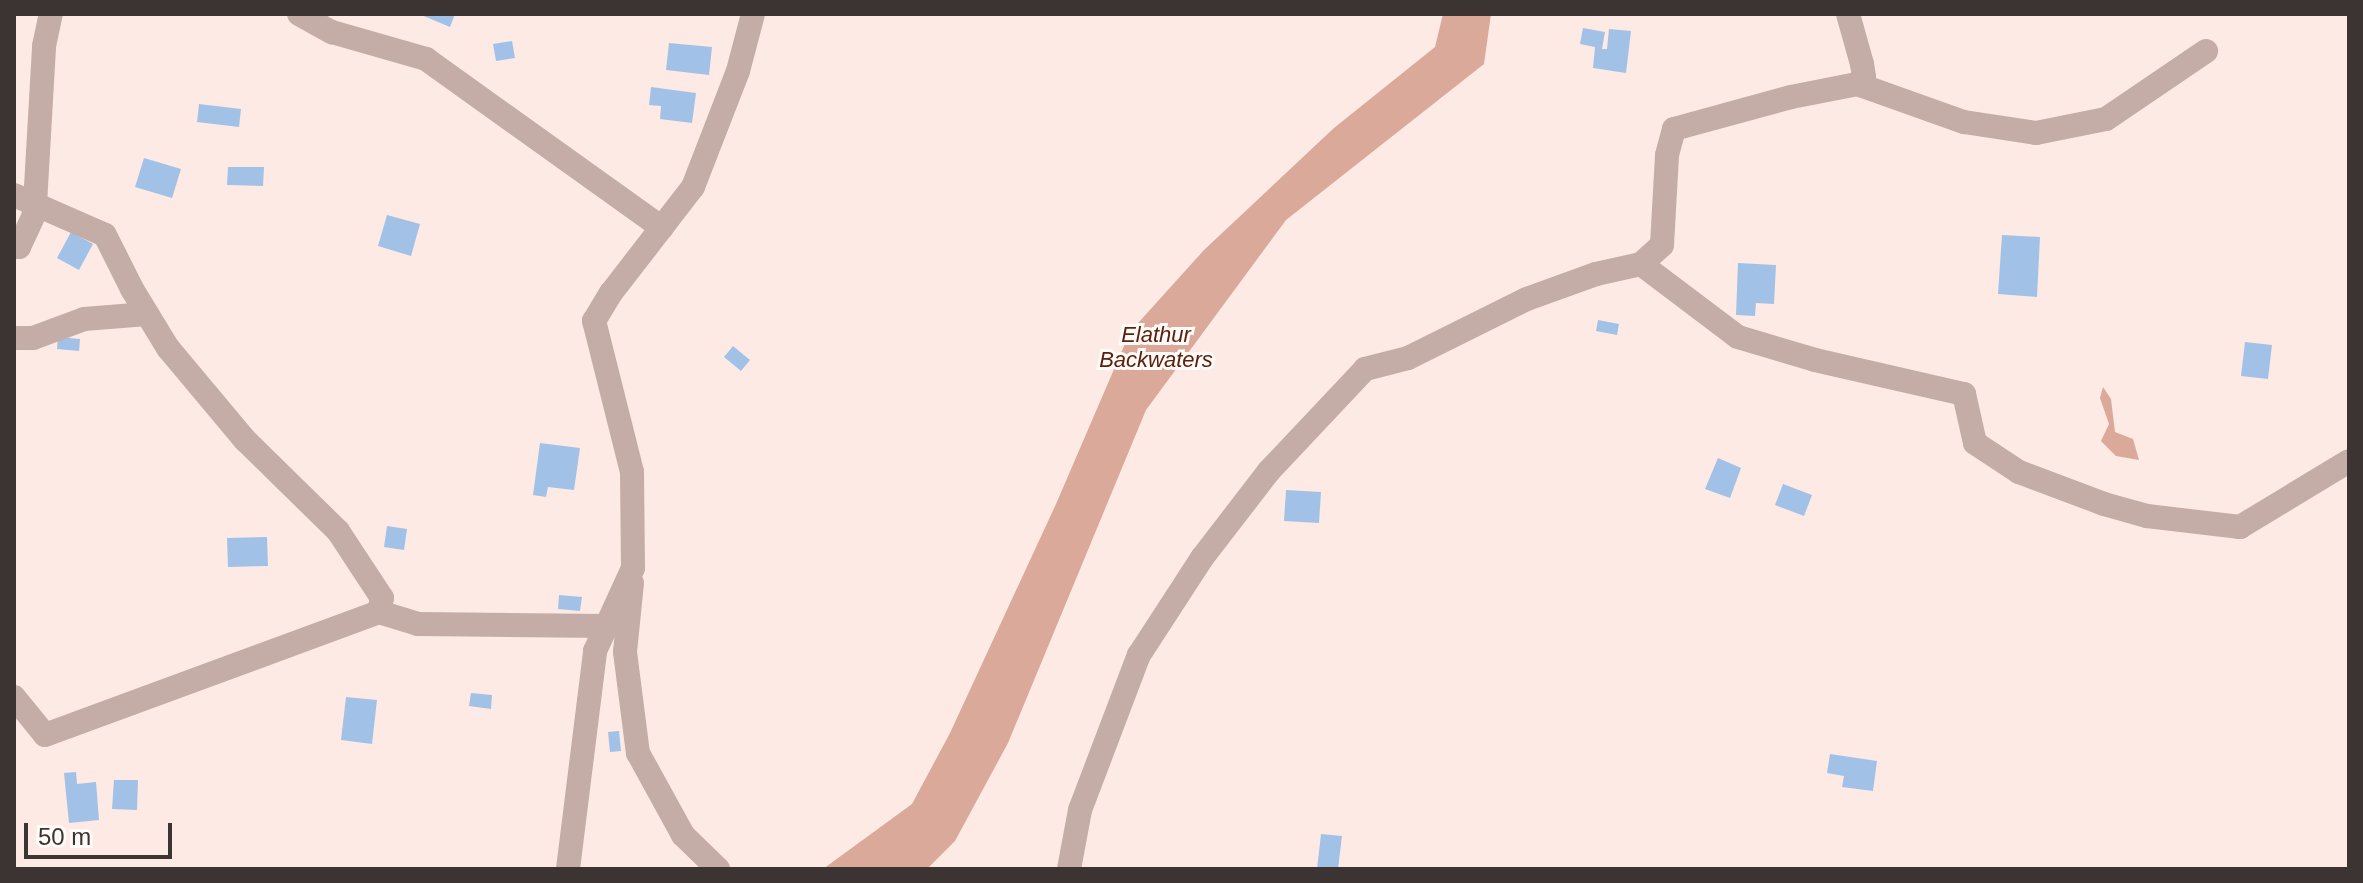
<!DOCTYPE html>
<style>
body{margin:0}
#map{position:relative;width:2363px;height:883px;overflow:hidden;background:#fdeae4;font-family:Arial,sans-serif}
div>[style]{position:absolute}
.water>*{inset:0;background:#dba99a}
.building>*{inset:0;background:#a2c1e6}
.minor>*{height:24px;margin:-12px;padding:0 12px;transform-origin:12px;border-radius:12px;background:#c4ada6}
span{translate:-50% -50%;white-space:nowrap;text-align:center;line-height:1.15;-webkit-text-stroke:6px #fffbf9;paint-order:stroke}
.water-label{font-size:22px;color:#5c200d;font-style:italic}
.frame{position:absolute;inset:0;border:16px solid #3c3432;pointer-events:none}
.scale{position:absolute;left:24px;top:823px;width:148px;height:36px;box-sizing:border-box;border:4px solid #3c3432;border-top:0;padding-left:10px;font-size:24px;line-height:28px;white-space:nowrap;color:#3c3432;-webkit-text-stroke:6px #fffbf9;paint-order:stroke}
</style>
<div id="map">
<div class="water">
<i style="clip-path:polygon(1443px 14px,1491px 14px,1484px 64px,1286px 220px,1146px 410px,1008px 743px,955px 841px,927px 869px,823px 869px,912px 804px,950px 733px,1056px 504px,1130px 332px,1204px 250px,1334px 128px,1435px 47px)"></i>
<i style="clip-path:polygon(2103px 387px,2111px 399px,2115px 432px,2133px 439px,2139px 460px,2116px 456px,2101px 441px,2109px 424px,2100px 398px)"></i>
</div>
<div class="building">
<i style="clip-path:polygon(419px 14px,455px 14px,450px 27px)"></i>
<i style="clip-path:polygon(1583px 28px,1605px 32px,1602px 49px,1607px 49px,1609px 29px,1631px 31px,1626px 73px,1593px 68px,1595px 47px,1580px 44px)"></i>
<i style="clip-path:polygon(512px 41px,515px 58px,496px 61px,493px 44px)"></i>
<i style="clip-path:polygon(669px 43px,712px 47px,709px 75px,666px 70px)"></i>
<i style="clip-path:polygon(651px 87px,696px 93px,692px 123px,660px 119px,661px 106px,649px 105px)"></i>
<i style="clip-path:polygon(199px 104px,241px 109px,239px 127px,197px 122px)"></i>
<i style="clip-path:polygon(144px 158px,181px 169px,172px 198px,135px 187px)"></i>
<i style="clip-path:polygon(228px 167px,264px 167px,263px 186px,227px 185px)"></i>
<i style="clip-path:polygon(387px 215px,420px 224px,411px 256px,378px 246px)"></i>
<i style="clip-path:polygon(71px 232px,93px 244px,79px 270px,57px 258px)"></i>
<i style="clip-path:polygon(2002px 235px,2040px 237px,2037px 297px,1998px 294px)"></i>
<i style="clip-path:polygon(1738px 263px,1776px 265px,1774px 304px,1756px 303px,1755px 316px,1736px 315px)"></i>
<i style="clip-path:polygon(1598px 320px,1619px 324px,1617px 335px,1596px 331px)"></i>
<i style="clip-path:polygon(58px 337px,80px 339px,79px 351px,57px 349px)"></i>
<i style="clip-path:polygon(2245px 342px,2272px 345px,2268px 379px,2241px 376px)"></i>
<i style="clip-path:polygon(733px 346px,750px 360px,741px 371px,724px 357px)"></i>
<i style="clip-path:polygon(540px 443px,580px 448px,574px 490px,548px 487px,546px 497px,533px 495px)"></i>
<i style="clip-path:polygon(1718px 458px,1741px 468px,1730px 498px,1705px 489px)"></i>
<i style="clip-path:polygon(1783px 484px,1812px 495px,1804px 516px,1775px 505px)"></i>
<i style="clip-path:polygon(1286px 490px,1321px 492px,1319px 523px,1284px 521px)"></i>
<i style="clip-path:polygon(387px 526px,407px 529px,404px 550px,384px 547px)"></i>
<i style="clip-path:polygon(267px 537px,268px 566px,228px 567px,227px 538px)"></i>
<i style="clip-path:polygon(559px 595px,582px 597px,580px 611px,558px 609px)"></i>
<i style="clip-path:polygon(471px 693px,492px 695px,491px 709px,469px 706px)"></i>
<i style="clip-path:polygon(346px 697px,377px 700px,372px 744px,341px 740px)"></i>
<i style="clip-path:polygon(619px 731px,621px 751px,610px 752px,608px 732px)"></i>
<i style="clip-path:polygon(1830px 754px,1877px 761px,1873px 791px,1842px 787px,1844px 776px,1827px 773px)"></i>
<i style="clip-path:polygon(76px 772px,77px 784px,96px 782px,99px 820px,69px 823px,64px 773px)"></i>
<i style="clip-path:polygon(114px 780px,138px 780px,137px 810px,112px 809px)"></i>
<i style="clip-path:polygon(1321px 834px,1342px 836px,1338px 869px,1317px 869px)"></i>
</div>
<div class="minor">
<i style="left:299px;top:14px;width:38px;rotate:29deg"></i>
<i style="left:332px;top:32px;width:98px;rotate:16deg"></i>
<i style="left:426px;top:59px;width:290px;rotate:35.6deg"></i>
<i style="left:1848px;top:14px;width:52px;rotate:74.4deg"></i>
<i style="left:1862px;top:64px;width:13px;rotate:81deg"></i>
<i style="left:1864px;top:77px;width:10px;rotate:135deg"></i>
<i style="left:14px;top:195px;width:99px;rotate:23.7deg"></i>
<i style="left:105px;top:235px;width:60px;rotate:63.4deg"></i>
<i style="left:132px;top:289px;width:69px;rotate:58.6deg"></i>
<i style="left:168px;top:348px;width:120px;rotate:50.1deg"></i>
<i style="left:245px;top:440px;width:130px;rotate:44.4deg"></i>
<i style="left:338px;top:531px;width:80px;rotate:56.7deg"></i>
<i style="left:382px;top:598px;width:14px;rotate:102deg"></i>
<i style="left:35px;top:204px;width:158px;rotate:-86.7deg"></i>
<i style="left:44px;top:46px;width:33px;rotate:-78deg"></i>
<i style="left:14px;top:247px;width:5px"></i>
<i style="left:19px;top:247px;width:45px;rotate:-65.1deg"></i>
<i style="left:1641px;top:264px;width:121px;rotate:37deg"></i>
<i style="left:1738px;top:337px;width:80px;rotate:16.6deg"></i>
<i style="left:1815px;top:360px;width:153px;rotate:12.9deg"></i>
<i style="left:1964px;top:394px;width:50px;rotate:77.3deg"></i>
<i style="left:1975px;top:443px;width:53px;rotate:33.4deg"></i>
<i style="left:2019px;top:472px;width:91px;rotate:20.6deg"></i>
<i style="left:2104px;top:504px;width:45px;rotate:15.6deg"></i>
<i style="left:2147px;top:516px;width:94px;rotate:6.7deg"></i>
<i style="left:2240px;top:527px;width:127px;rotate:-31.2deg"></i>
<i style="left:14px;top:338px;width:19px"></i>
<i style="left:33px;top:338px;width:54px;rotate:-20.4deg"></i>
<i style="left:84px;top:319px;width:63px;rotate:-4.5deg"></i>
<i style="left:632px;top:583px;width:69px;rotate:95.8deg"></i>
<i style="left:625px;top:652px;width:102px;rotate:82.7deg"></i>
<i style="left:638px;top:753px;width:94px;rotate:61.2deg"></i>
<i style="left:683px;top:835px;width:49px;rotate:44.2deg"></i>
<i style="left:14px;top:697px;width:49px;rotate:50.8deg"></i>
<i style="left:45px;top:735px;width:356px;rotate:-20.2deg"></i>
<i style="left:379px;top:612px;width:41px;rotate:17.1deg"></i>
<i style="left:418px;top:624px;width:186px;rotate:0.6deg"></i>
<i style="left:568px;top:869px;width:220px;rotate:-82.9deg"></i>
<i style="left:595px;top:651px;width:91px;rotate:-65.4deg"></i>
<i style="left:633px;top:568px;width:96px;rotate:-90.6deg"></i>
<i style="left:632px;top:472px;width:156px;rotate:-104.1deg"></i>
<i style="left:594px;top:321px;width:33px;rotate:-59deg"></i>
<i style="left:611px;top:293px;width:134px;rotate:-52.3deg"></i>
<i style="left:693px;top:187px;width:124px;rotate:-68.8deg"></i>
<i style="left:738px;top:71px;width:59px;rotate:-75.3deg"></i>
<i style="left:1069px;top:869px;width:60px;rotate:-79.4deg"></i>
<i style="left:1080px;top:810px;width:166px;rotate:-69.2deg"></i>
<i style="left:1139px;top:655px;width:116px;rotate:-57deg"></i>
<i style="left:1202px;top:558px;width:110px;rotate:-52.4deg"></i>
<i style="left:1269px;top:471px;width:140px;rotate:-46.7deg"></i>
<i style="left:1365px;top:369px;width:44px;rotate:-14.3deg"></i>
<i style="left:1408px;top:358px;width:133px;rotate:-26.4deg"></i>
<i style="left:1527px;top:299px;width:73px;rotate:-19.9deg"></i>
<i style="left:1596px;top:274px;width:46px;rotate:-12.5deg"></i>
<i style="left:1641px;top:264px;width:28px;rotate:-42deg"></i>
<i style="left:1662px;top:245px;width:90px;rotate:-86.8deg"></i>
<i style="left:1667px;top:155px;width:27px;rotate:-75deg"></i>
<i style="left:1674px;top:129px;width:121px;rotate:-15.3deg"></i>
<i style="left:1791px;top:97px;width:67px;rotate:-11.1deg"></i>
<i style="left:1857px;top:84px;width:114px;rotate:19.6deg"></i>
<i style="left:1964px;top:122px;width:73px;rotate:8.7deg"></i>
<i style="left:2036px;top:133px;width:71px;rotate:-11.3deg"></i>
<i style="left:2106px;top:119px;width:121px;rotate:-34.2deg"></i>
</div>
<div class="water-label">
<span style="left:1156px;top:347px">Elathur<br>Backwaters</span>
</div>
<div class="frame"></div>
<div class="scale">50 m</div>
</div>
